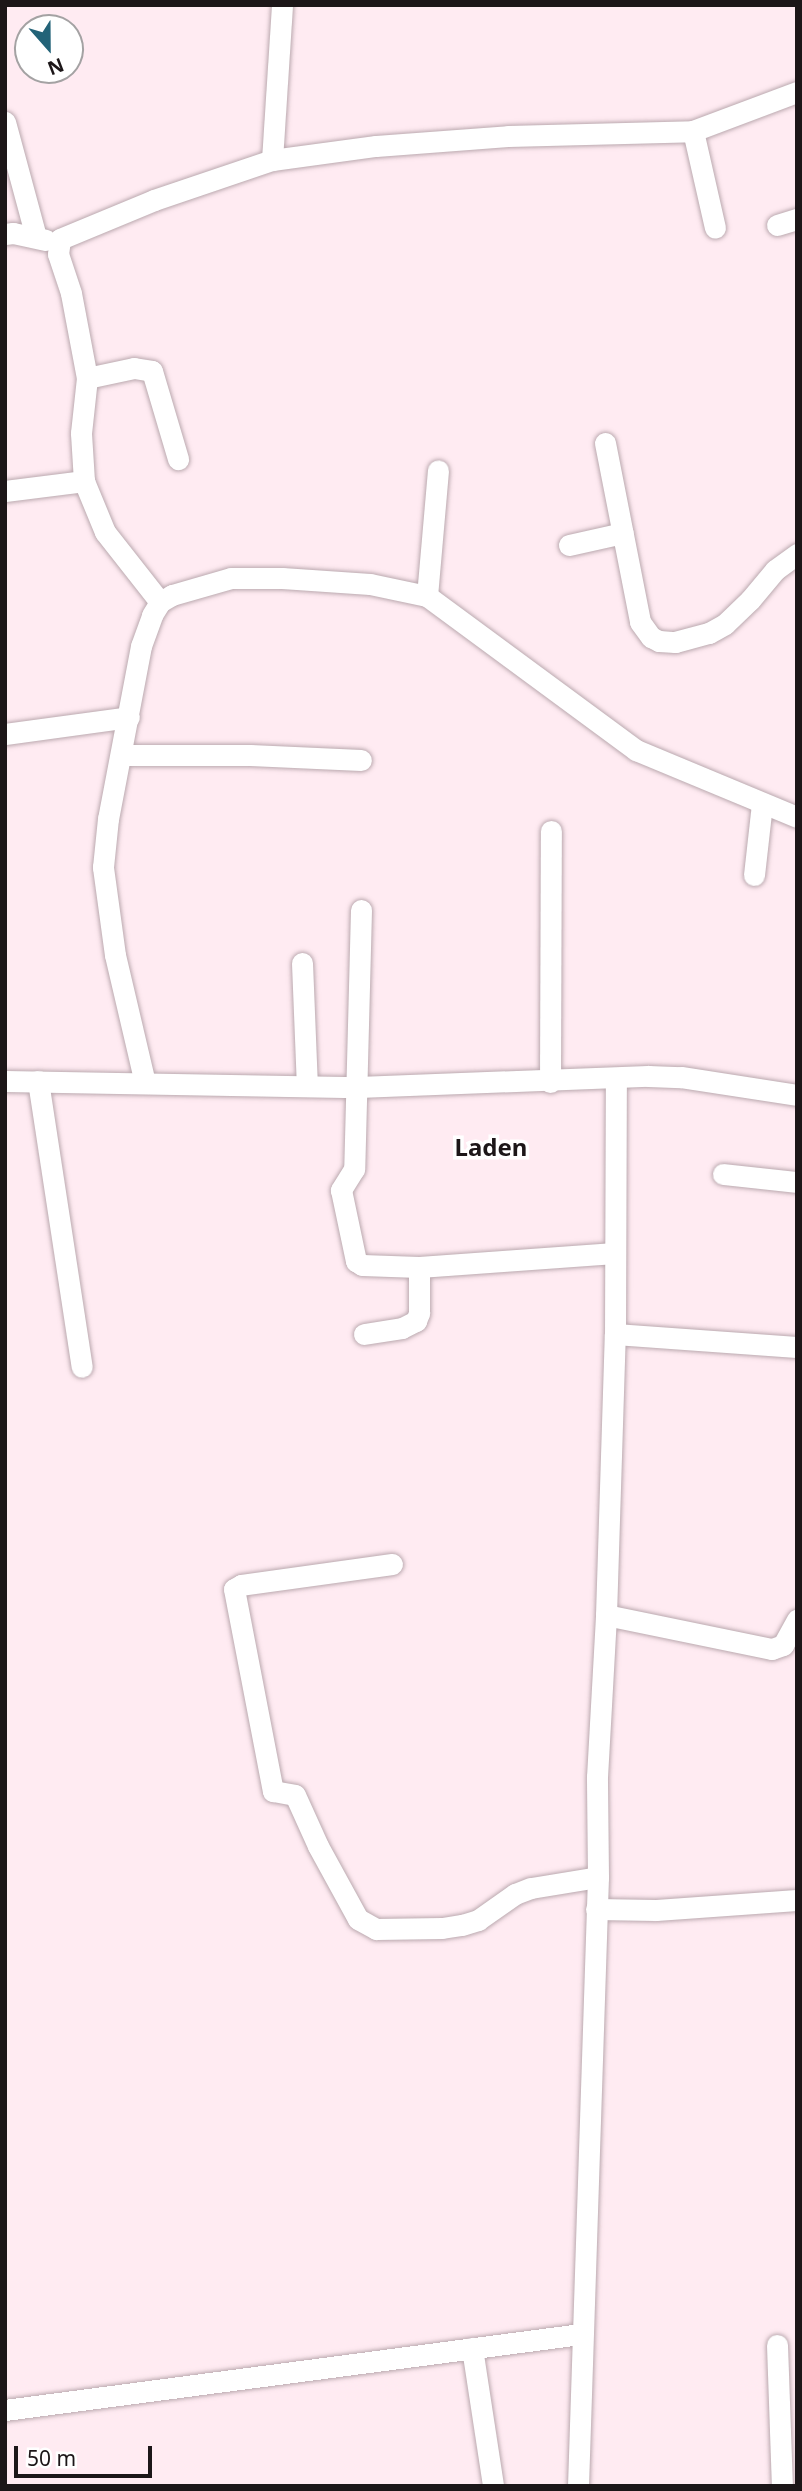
<!DOCTYPE html>
<style>
body{margin:0}
#map{position:relative;width:802px;height:2491px;overflow:hidden;background:#ffebf2;font-family:"Noto Sans",sans-serif}
div>[style]{position:absolute}
.roads{filter:drop-shadow(0 0 2px #bba9af) drop-shadow(0 0 2px #bba9af)}
.minor>*{height:21px;margin:-10.5px;padding:0 10.5px;transform-origin:10.5px;border-radius:10.5px;background:#fff}
span{translate:-50% -50%;white-space:nowrap;text-align:center;line-height:1.15;-webkit-text-stroke:7px #fff;paint-order:stroke}
.quarter-label{font-size:24px;color:#1c1618;font-weight:700}
.frame{position:absolute;inset:0;border:7px solid #1c1618;pointer-events:none}
.north{position:absolute;left:14px;top:14px;width:70px;height:70px;box-sizing:border-box;background:#fff;border:2px solid #a4a2a3;border-radius:50%;rotate:159deg;font-size:19px;font-weight:700;line-height:28px;text-align:center;color:#1c1618}
.north::after{content:'';display:block;margin:auto;width:24px;height:32px;background:#236378;clip-path:polygon(50% 0,100% 100%,50% 72%,0 100%)}
.scale{position:absolute;left:14px;top:2446px;width:138px;height:32px;box-sizing:border-box;border:4px solid #1c1618;border-top:0;padding-left:9px;font-size:21px;line-height:24px;white-space:nowrap;color:#1c1618;-webkit-text-stroke:5px #fff;paint-order:stroke}
</style>
<div id="map">
<div class="roads">
<div class="minor">
<i style="left:5px;top:122px;width:119px;rotate:74.9deg"></i>
<i style="left:693px;top:131px;width:99px;rotate:77.2deg"></i>
<i style="left:272px;top:160px;width:155px;rotate:-86.3deg"></i>
<i style="left:777px;top:225px;width:21px;rotate:-17deg"></i>
<i style="left:5px;top:234px;width:8px;rotate:-7deg"></i>
<i style="left:13px;top:233px;width:33px;rotate:12deg"></i>
<i style="left:87px;top:378px;width:48px;rotate:-12deg"></i>
<i style="left:134px;top:368px;width:18px;rotate:9deg"></i>
<i style="left:152px;top:371px;width:92px;rotate:73.5deg"></i>
<i style="left:605px;top:443px;width:182px;rotate:78.9deg"></i>
<i style="left:640px;top:622px;width:19px;rotate:54deg"></i>
<i style="left:651px;top:637px;width:9px;rotate:27deg"></i>
<i style="left:659px;top:641px;width:16px;rotate:4deg"></i>
<i style="left:675px;top:642px;width:35px;rotate:-15deg"></i>
<i style="left:709px;top:633px;width:18px;rotate:-29deg"></i>
<i style="left:725px;top:624px;width:35px;rotate:-44deg"></i>
<i style="left:750px;top:600px;width:39px;rotate:-50deg"></i>
<i style="left:775px;top:570px;width:27px;rotate:-36deg"></i>
<i style="left:5px;top:491px;width:80px;rotate:-7.2deg"></i>
<i style="left:569px;top:545px;width:55px;rotate:-12.5deg"></i>
<i style="left:427px;top:596px;width:126px;rotate:-85deg"></i>
<i style="left:160px;top:602px;width:89px;rotate:-128.2deg"></i>
<i style="left:105px;top:532px;width:55px;rotate:-112.4deg"></i>
<i style="left:84px;top:481px;width:48px;rotate:-93.6deg"></i>
<i style="left:81px;top:433px;width:55px;rotate:-83.8deg"></i>
<i style="left:87px;top:378px;width:86px;rotate:-100.7deg"></i>
<i style="left:71px;top:293px;width:41px;rotate:-108.4deg"></i>
<i style="left:58px;top:254px;width:15px;rotate:-82deg"></i>
<i style="left:60px;top:239px;width:102px;rotate:-22.5deg"></i>
<i style="left:154px;top:200px;width:125px;rotate:-18.7deg"></i>
<i style="left:272px;top:160px;width:105px;rotate:-7.7deg"></i>
<i style="left:376px;top:146px;width:132px;rotate:-4.3deg"></i>
<i style="left:508px;top:136px;width:185px;rotate:-1.5deg"></i>
<i style="left:693px;top:131px;width:111px;rotate:-20.6deg"></i>
<i style="left:5px;top:734px;width:125px;rotate:-7.8deg"></i>
<i style="left:121px;top:755px;width:129px"></i>
<i style="left:250px;top:755px;width:111px;rotate:2.6deg"></i>
<i style="left:754px;top:875px;width:71px;rotate:-83.6deg"></i>
<i style="left:361px;top:910px;width:259px;rotate:91.5deg"></i>
<i style="left:354px;top:1169px;width:25px;rotate:122deg"></i>
<i style="left:341px;top:1190px;width:73px;rotate:78.1deg"></i>
<i style="left:356px;top:1261px;width:7px;rotate:34deg"></i>
<i style="left:362px;top:1265px;width:57px;rotate:2deg"></i>
<i style="left:419px;top:1267px;width:196px;rotate:-4.1deg"></i>
<i style="left:302px;top:963px;width:123px;rotate:87.7deg"></i>
<i style="left:5px;top:1081px;width:353px;rotate:1deg"></i>
<i style="left:358px;top:1087px;width:290px;rotate:-2.2deg"></i>
<i style="left:648px;top:1076px;width:33px;rotate:2deg"></i>
<i style="left:681px;top:1077px;width:117px;rotate:8.8deg"></i>
<i style="left:38px;top:1081px;width:289px;rotate:81.3deg"></i>
<i style="left:550px;top:1082px;width:251px;rotate:-89.8deg"></i>
<i style="left:145px;top:1083px;width:131px;rotate:-103.2deg"></i>
<i style="left:115px;top:955px;width:89px;rotate:-97.8deg"></i>
<i style="left:103px;top:867px;width:48px;rotate:-84.1deg"></i>
<i style="left:108px;top:819px;width:176px;rotate:-79.2deg"></i>
<i style="left:141px;top:646px;width:33px;rotate:-70deg"></i>
<i style="left:152px;top:615px;width:15px;rotate:-58deg"></i>
<i style="left:160px;top:602px;width:14px;rotate:-30deg"></i>
<i style="left:172px;top:595px;width:61px;rotate:-16.1deg"></i>
<i style="left:231px;top:578px;width:51px"></i>
<i style="left:282px;top:578px;width:88px;rotate:3.9deg"></i>
<i style="left:370px;top:584px;width:58px;rotate:11.9deg"></i>
<i style="left:427px;top:596px;width:260px;rotate:36.4deg"></i>
<i style="left:636px;top:750px;width:174px;rotate:22.6deg"></i>
<i style="left:723px;top:1174px;width:74px;rotate:6.2deg"></i>
<i style="left:364px;top:1334px;width:38px;rotate:-9deg"></i>
<i style="left:402px;top:1328px;width:16px;rotate:-27deg"></i>
<i style="left:416px;top:1321px;width:9px;rotate:-69deg"></i>
<i style="left:419px;top:1313px;width:46px;rotate:-90deg"></i>
<i style="left:615px;top:1334px;width:182px;rotate:4.1deg"></i>
<i style="left:392px;top:1564px;width:152px;rotate:172.1deg"></i>
<i style="left:241px;top:1585px;width:8px;rotate:150deg"></i>
<i style="left:234px;top:1589px;width:206px;rotate:79.1deg"></i>
<i style="left:273px;top:1791px;width:22px;rotate:10deg"></i>
<i style="left:295px;top:1795px;width:56px;rotate:65.7deg"></i>
<i style="left:318px;top:1846px;width:83px;rotate:61.3deg"></i>
<i style="left:358px;top:1919px;width:21px;rotate:29deg"></i>
<i style="left:376px;top:1929px;width:66px;rotate:-0.9deg"></i>
<i style="left:442px;top:1928px;width:20px;rotate:-9deg"></i>
<i style="left:462px;top:1925px;width:17px;rotate:-17deg"></i>
<i style="left:478px;top:1920px;width:45px;rotate:-35.1deg"></i>
<i style="left:515px;top:1894px;width:17px;rotate:-21deg"></i>
<i style="left:531px;top:1888px;width:68px;rotate:-9.3deg"></i>
<i style="left:606px;top:1615px;width:169px;rotate:11.6deg"></i>
<i style="left:772px;top:1649px;width:12px;rotate:-20deg"></i>
<i style="left:783px;top:1645px;width:29px;rotate:-61deg"></i>
<i style="left:596px;top:1909px;width:60px;rotate:1deg"></i>
<i style="left:656px;top:1910px;width:141px;rotate:-4.1deg"></i>
<i style="left:777px;top:2345px;width:141px;rotate:88deg"></i>
<i style="left:472px;top:2348px;width:140px;rotate:81.3deg"></i>
<i style="left:5px;top:2410px;width:581px;rotate:-7.52deg"></i>
<i style="left:578px;top:2486px;width:609px;rotate:-88.12deg"></i>
<i style="left:598px;top:1877px;width:100px;rotate:-90.6deg"></i>
<i style="left:597px;top:1777px;width:162px;rotate:-86.8deg"></i>
<i style="left:606px;top:1615px;width:281px;rotate:-88.2deg"></i>
<i style="left:615px;top:1334px;width:255px;rotate:-89.8deg"></i>
</div>
</div>
<div class="quarter-label">
<span style="left:491px;top:1147px">Laden</span>
</div>
<div class="frame"></div>
<div class="north">N</div>
<div class="scale">50 m</div>
</div>
